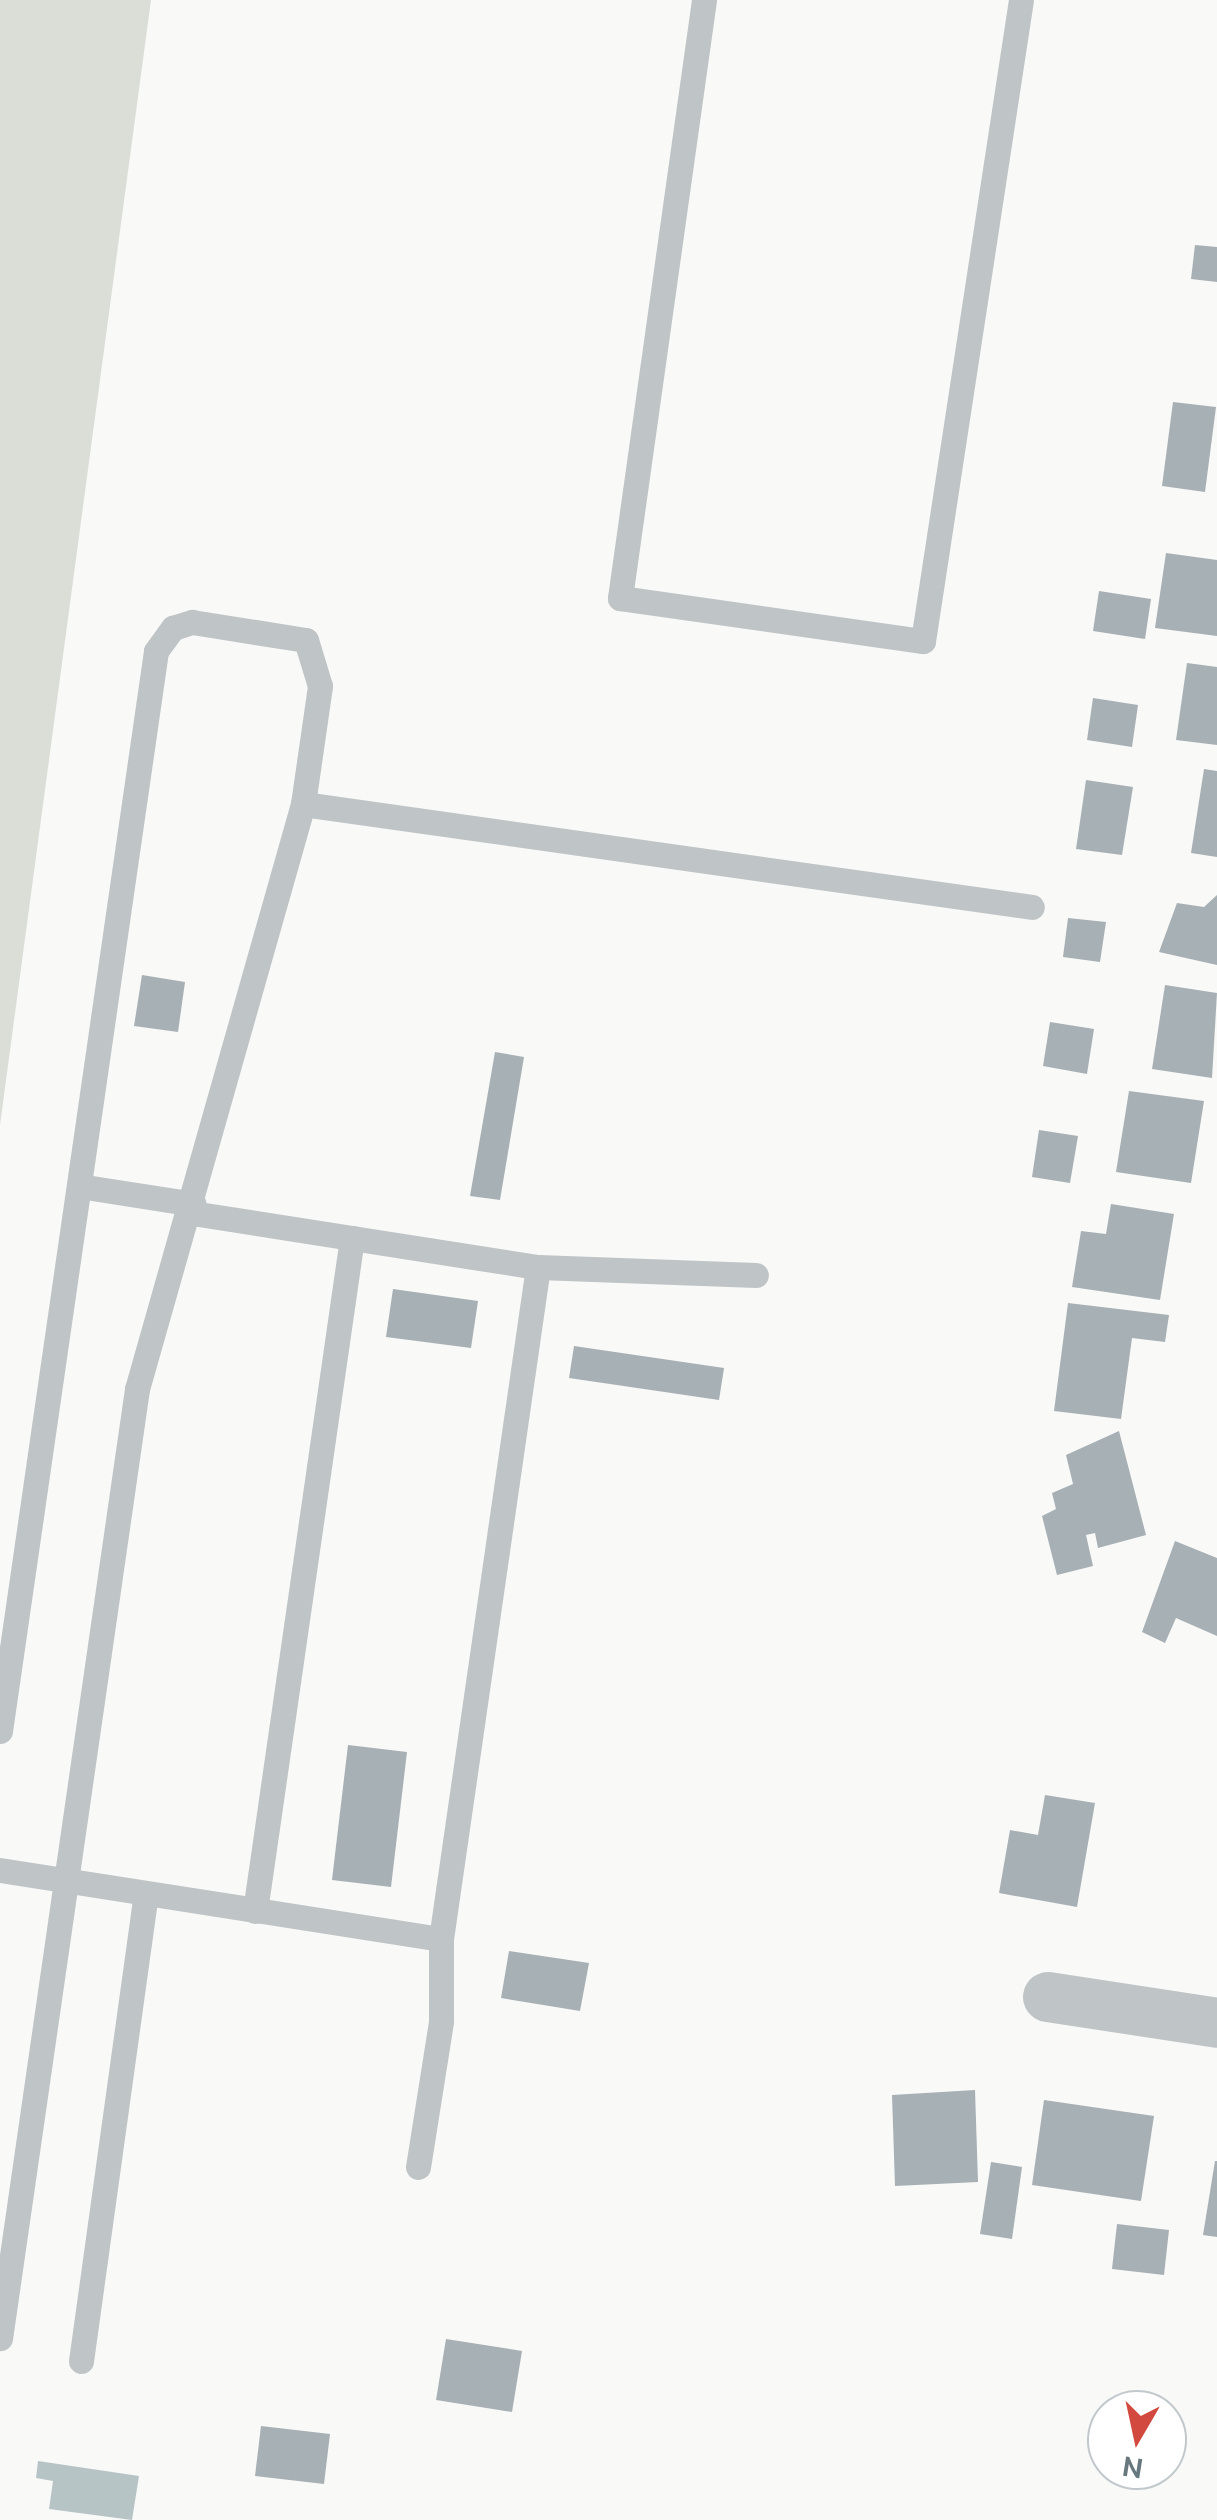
<!DOCTYPE html>
<style>
body{margin:0}
#map{position:relative;width:1217px;height:2520px;overflow:hidden;background:#f9f9f8;font-family:Ubuntu,sans-serif}
div>[style]{position:absolute}
.green>*{inset:0;background:#daded7}
.water>*{inset:0;background:#b7c4c6}
.building>*{inset:0;background:#a7b0b4}
.service>*{height:25px;margin:-12.5px;padding:0 12.5px;transform-origin:12.5px;border-radius:12.5px;background:#bfc4c6}
.minor>*{height:50px;margin:-25px;padding:0 25px;transform-origin:25px;border-radius:25px;background:#bfc4c6}
span{translate:-50% -50%;white-space:nowrap;text-align:center;line-height:1.15;-webkit-text-stroke:10px #fff;paint-order:stroke}
.north{position:absolute;left:1087px;top:2390px;width:100px;height:100px;box-sizing:border-box;background:#fff;border:2px solid #c2c9cc;border-radius:50%;rotate:189deg;font-size:28px;font-weight:700;line-height:40px;text-align:center;color:#67797f}
.north::after{content:'';display:block;margin:auto;width:35px;height:45px;background:#d24a3f;clip-path:polygon(50% 0,100% 100%,50% 72%,0 100%)}
</style>
<div id="map">
<div class="green">
<i style="clip-path:polygon(0 0,151px 0,0 1125px)"></i>
</div>
<div class="water">
<i style="clip-path:polygon(38px 2461px,139px 2476px,132px 2520px,49px 2509px,53px 2481px,36px 2478px)"></i>
</div>
<div class="building">
<i style="clip-path:polygon(1195px 245px,1217px 247px,1217px 282px,1191px 279px)"></i>
<i style="clip-path:polygon(1173px 402px,1216px 407px,1205px 492px,1162px 486px)"></i>
<i style="clip-path:polygon(1166px 553px,1217px 560px,1217px 636px,1155px 628px)"></i>
<i style="clip-path:polygon(1099px 591px,1151px 599px,1145px 639px,1093px 631px)"></i>
<i style="clip-path:polygon(1187px 663px,1217px 667px,1217px 745px,1176px 740px)"></i>
<i style="clip-path:polygon(1093px 698px,1138px 705px,1132px 747px,1087px 740px)"></i>
<i style="clip-path:polygon(1204px 769px,1217px 771px,1217px 857px,1191px 853px)"></i>
<i style="clip-path:polygon(1086px 780px,1133px 787px,1122px 855px,1076px 849px)"></i>
<i style="clip-path:polygon(1217px 895px,1217px 965px,1159px 952px,1177px 903px,1204px 907px)"></i>
<i style="clip-path:polygon(1068px 918px,1106px 922px,1100px 962px,1063px 957px)"></i>
<i style="clip-path:polygon(142px 975px,185px 982px,178px 1032px,134px 1026px)"></i>
<i style="clip-path:polygon(1165px 985px,1217px 993px,1212px 1078px,1152px 1069px)"></i>
<i style="clip-path:polygon(1050px 1022px,1094px 1029px,1087px 1074px,1043px 1066px)"></i>
<i style="clip-path:polygon(495px 1052px,524px 1057px,500px 1200px,470px 1196px)"></i>
<i style="clip-path:polygon(1129px 1091px,1204px 1101px,1191px 1183px,1116px 1172px)"></i>
<i style="clip-path:polygon(1039px 1130px,1078px 1136px,1070px 1183px,1032px 1177px)"></i>
<i style="clip-path:polygon(1111px 1204px,1174px 1214px,1160px 1300px,1072px 1287px,1081px 1231px,1106px 1234px)"></i>
<i style="clip-path:polygon(393px 1289px,478px 1301px,471px 1348px,386px 1337px)"></i>
<i style="clip-path:polygon(1068px 1303px,1169px 1315px,1165px 1342px,1132px 1338px,1121px 1419px,1054px 1411px)"></i>
<i style="clip-path:polygon(574px 1346px,724px 1368px,719px 1400px,569px 1378px)"></i>
<i style="clip-path:polygon(1119px 1431px,1146px 1535px,1098px 1548px,1095px 1533px,1086px 1535px,1093px 1566px,1057px 1575px,1042px 1516px,1056px 1509px,1052px 1493px,1073px 1484px,1066px 1455px)"></i>
<i style="clip-path:polygon(1175px 1541px,1217px 1558px,1217px 1636px,1176px 1618px,1165px 1643px,1142px 1632px)"></i>
<i style="clip-path:polygon(348px 1745px,407px 1752px,391px 1887px,332px 1880px)"></i>
<i style="clip-path:polygon(1045px 1795px,1095px 1803px,1077px 1907px,999px 1893px,1010px 1830px,1038px 1835px)"></i>
<i style="clip-path:polygon(509px 1951px,589px 1963px,580px 2011px,501px 1998px)"></i>
<i style="clip-path:polygon(975px 2090px,978px 2182px,895px 2186px,892px 2095px)"></i>
<i style="clip-path:polygon(1044px 2100px,1154px 2116px,1141px 2201px,1032px 2185px)"></i>
<i style="clip-path:polygon(1215px 2161px,1217px 2161px,1217px 2237px,1203px 2235px)"></i>
<i style="clip-path:polygon(991px 2162px,1022px 2167px,1012px 2239px,980px 2234px)"></i>
<i style="clip-path:polygon(1117px 2224px,1169px 2230px,1164px 2275px,1112px 2269px)"></i>
<i style="clip-path:polygon(446px 2339px,522px 2351px,512px 2412px,436px 2400px)"></i>
<i style="clip-path:polygon(261px 2426px,330px 2434px,324px 2484px,255px 2476px)"></i>
</div>
<div class="service">
<i style="left:704px;top:0;width:604px;rotate:98deg"></i>
<i style="left:620px;top:598px;width:306px;rotate:8.1deg"></i>
<i style="left:923px;top:641px;width:648px;rotate:-81.31deg"></i>
<i style="left:303px;top:804px;width:736px;rotate:8.04deg"></i>
<i style="left:79px;top:1186px;width:116px;rotate:8.9deg"></i>
<i style="left:192px;top:1213px;width:350px;rotate:8.9deg"></i>
<i style="left:538px;top:1267px;width:218px;rotate:2.1deg"></i>
<i style="left:0;top:1731px;width:1091px;rotate:-81.78deg"></i>
<i style="left:156px;top:651px;width:29px;rotate:-54deg"></i>
<i style="left:173px;top:628px;width:20px;rotate:-18deg"></i>
<i style="left:192px;top:622px;width:115px;rotate:9deg"></i>
<i style="left:306px;top:640px;width:48px;rotate:73.1deg"></i>
<i style="left:320px;top:686px;width:119px;rotate:98.2deg"></i>
<i style="left:303px;top:804px;width:608px;rotate:105.84deg"></i>
<i style="left:137px;top:1389px;width:959px;rotate:98.21deg"></i>
<i style="left:0;top:1870px;width:446px;rotate:8.9deg"></i>
<i style="left:441px;top:1939px;width:679px;rotate:-81.79deg"></i>
<i style="left:255px;top:1911px;width:680px;rotate:-81.8deg"></i>
<i style="left:418px;top:2167px;width:148px;rotate:-81deg"></i>
<i style="left:441px;top:2021px;width:82px;rotate:-90deg"></i>
<i style="left:81px;top:2361px;width:471px;rotate:-82.1deg"></i>
</div>
<div class="minor">
<i style="left:1048px;top:1997px;width:171px;rotate:8.7deg"></i>
</div>
<div class="north">N</div>
</div>
